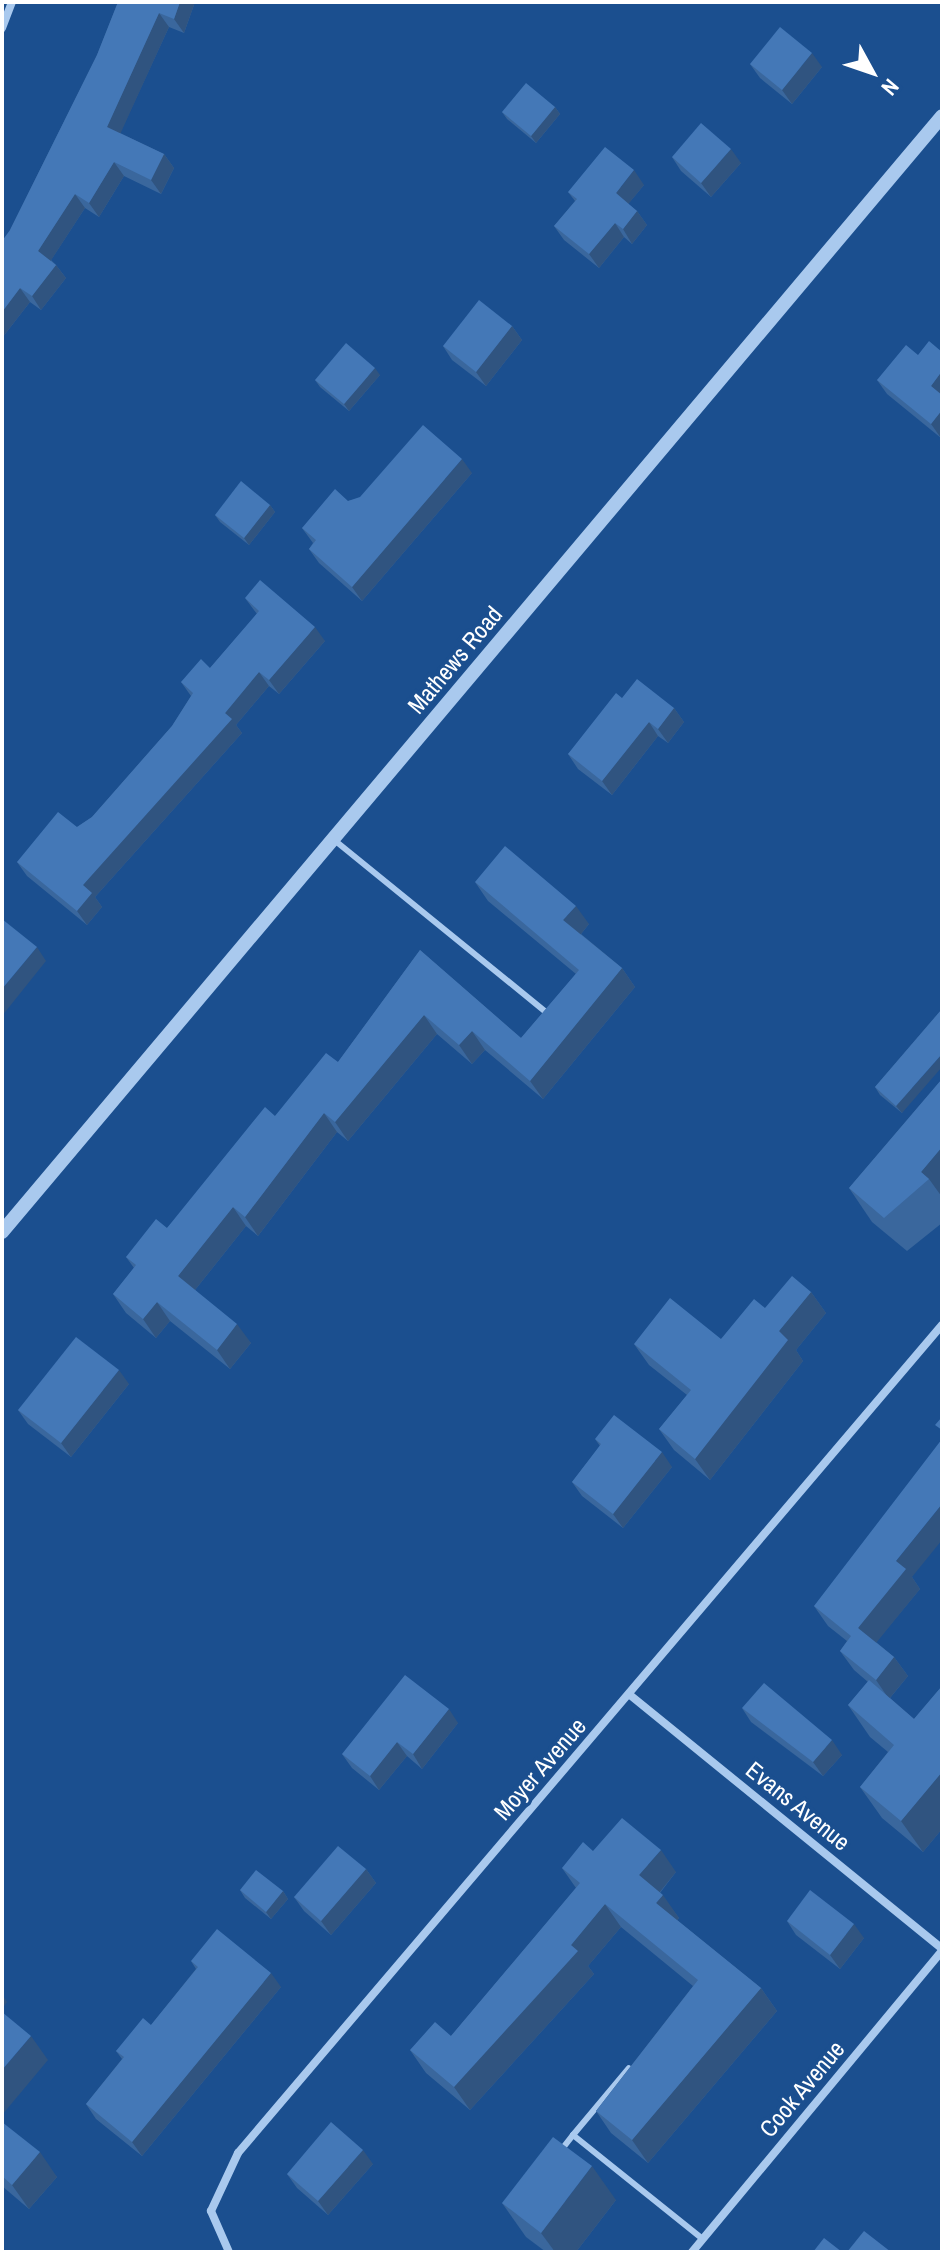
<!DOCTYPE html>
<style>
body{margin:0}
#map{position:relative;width:944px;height:2254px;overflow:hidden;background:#1b4f8f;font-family:"Archivo Narrow",sans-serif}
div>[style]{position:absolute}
.service>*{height:6px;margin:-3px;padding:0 3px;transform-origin:3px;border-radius:3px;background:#a9c9ee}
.minor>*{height:8px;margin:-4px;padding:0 4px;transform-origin:4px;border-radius:4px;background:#a9c9ee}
.tertiary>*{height:14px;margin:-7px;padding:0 7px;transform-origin:7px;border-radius:7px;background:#a9c9ee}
.wall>*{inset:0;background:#3a679d}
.shaded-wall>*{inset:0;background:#305480}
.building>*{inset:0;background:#4478b7}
span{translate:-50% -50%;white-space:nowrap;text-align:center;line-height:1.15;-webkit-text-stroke:7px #1b4f8f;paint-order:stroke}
.street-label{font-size:24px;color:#fff}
.frame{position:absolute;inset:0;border:4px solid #fff;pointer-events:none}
.north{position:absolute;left:832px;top:32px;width:80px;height:80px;-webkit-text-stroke:6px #1b4f8f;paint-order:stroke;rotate:130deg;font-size:22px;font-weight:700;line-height:32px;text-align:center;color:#fff}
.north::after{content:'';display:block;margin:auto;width:28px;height:36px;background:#fff;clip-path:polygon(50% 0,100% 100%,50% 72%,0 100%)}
</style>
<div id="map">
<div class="service">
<i style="left:333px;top:839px;width:274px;rotate:39.1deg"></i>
<i style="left:573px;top:2135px;width:87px;rotate:-50.1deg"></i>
<i style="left:562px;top:2149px;width:18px;rotate:-52deg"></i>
<i style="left:573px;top:2135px;width:166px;rotate:38.7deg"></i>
</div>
<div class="minor">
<i style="left:2px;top:28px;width:28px;rotate:-69deg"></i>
<i style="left:630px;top:1695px;width:402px;rotate:39.1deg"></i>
<i style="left:229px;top:2252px;width:45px;rotate:-113.7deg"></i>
<i style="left:211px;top:2211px;width:64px;rotate:-65deg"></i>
<i style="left:238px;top:2153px;width:1087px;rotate:-49.63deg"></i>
<i style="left:692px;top:2252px;width:391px;rotate:-50.3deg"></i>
</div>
<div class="tertiary">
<i style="left:2px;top:1232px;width:1459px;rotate:-49.89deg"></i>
</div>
<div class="wall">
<i style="clip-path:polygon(118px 2px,195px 2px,184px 33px,169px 27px,120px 133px,164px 154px,174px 168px,161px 194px,124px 176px,99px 217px,85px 208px,51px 260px,56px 265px,66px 278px,41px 310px,30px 302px,2px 338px,10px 230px,97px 55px)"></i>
<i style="clip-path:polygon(750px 64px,822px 67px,792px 104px,760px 78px)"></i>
<i style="clip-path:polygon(555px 107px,560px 114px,536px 143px,507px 119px,502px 112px)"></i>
<i style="clip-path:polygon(672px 157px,741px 163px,711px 197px,681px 171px)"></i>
<i style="clip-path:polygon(644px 185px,628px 204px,637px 211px,647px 225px,632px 244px,624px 237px,599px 268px,564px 240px,554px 226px,575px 201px,568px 192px)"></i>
<i style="clip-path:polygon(512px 326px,522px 340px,486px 386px,452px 360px,443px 346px)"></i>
<i style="clip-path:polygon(942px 352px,942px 437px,941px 438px,887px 394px,877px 380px,918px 355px)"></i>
<i style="clip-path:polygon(380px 375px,349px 411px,320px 387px,315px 380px)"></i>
<i style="clip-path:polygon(472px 473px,362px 601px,319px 563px,309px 549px,313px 543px,302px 528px,348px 501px)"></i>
<i style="clip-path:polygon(270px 505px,275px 512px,249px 545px,220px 522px,215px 515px)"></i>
<i style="clip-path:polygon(245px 598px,325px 641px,279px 694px,269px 686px,236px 725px,242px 733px,95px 897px,102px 907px,87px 925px,27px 876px,17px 862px,77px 827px,92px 817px,172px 726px,191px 696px,181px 682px,210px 668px,257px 614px)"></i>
<i style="clip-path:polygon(622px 698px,674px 708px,684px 722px,668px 743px,658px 736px,612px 795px,578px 769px,568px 754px)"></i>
<i style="clip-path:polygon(475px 882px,589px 924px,581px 934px,622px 968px,635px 987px,543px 1099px,485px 1050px,472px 1064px,437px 1034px,348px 1141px,337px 1132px,258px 1236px,246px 1226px,195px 1290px,251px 1343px,230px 1369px,170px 1321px,156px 1338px,126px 1313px,113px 1294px,134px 1268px,126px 1257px,167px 1228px,275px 1116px,338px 1062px,420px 950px,521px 1038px,576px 974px,488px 901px)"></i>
<i style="clip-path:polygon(942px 1009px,902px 1113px,880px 1095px,875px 1087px)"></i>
<i style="clip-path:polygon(942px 1079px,942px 1223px,907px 1251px,872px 1222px,849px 1188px)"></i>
<i style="clip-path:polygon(811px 1292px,826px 1313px,796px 1350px,803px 1361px,710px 1480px,674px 1450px,659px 1429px,687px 1395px,649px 1365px,634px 1344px,721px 1339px,765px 1308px)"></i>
<i style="clip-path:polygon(129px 1384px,71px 1457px,28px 1424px,18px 1410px)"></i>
<i style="clip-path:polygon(595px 1439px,672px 1467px,623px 1528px,582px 1496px,572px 1482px,600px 1446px)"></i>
<i style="clip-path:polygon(912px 1577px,920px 1589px,876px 1642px,894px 1657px,908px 1676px,890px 1698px,914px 1719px,942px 1686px,942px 1829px,923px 1852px,882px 1818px,860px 1787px,888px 1752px,870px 1737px,848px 1705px,868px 1682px,854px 1670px,840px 1651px,847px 1641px,828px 1626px,814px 1606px)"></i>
<i style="clip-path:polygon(742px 1708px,842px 1755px,823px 1776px,751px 1722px)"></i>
<i style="clip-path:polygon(458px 1723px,422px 1769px,407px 1756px,379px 1790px,352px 1768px,342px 1754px)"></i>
<i style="clip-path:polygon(593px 1851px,676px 1872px,660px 1893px,679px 1918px,677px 1920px,761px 1988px,777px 2011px,648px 2163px,611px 2133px,596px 2111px,693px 1986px,621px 1927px,588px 1966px,594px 1974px,470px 2110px,426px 2073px,410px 2050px,451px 2036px,576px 1888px,562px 1868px)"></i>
<i style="clip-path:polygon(366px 1869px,376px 1883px,331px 1935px,304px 1911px,294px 1897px)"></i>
<i style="clip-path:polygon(240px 1890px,283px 1891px,288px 1899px,271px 1919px,245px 1898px)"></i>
<i style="clip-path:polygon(787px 1921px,864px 1938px,840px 1969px,796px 1935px)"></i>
<i style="clip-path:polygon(191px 1961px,281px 1987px,142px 2156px,96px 2119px,86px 2104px,122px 2059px,116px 2051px,151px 2025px,196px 1969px)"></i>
<i style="clip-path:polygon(2px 2122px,57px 2177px,29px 2209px,2px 2186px)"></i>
<i style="clip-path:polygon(373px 2164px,328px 2215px,297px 2188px,287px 2174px)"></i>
<i style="clip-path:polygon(616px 2200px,576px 2252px,546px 2252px,526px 2237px,502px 2203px)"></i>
</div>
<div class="shaded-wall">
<i style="clip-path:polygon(180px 2px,195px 2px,184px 33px,174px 19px)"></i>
<i style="clip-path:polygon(159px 13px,169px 27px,117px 141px,107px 127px)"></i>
<i style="clip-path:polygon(812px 53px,822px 67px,792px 104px,782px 90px)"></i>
<i style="clip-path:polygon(555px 107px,560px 114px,536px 143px,531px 136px)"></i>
<i style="clip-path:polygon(731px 149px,741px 163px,711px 197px,701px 183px)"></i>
<i style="clip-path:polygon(164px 154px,174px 168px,161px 194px,151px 180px)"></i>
<i style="clip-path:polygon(114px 162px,124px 176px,99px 217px,89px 203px)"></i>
<i style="clip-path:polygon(634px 170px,644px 185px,625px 208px,616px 193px)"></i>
<i style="clip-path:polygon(75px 194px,85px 208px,48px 265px,38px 251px)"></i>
<i style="clip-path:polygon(637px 211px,647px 225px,632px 244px,623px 229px)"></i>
<i style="clip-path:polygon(615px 223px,624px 237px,599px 268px,589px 254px)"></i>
<i style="clip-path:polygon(56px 265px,66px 278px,41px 310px,32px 296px)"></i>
<i style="clip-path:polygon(20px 288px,30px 302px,2px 338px,2px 312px)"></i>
<i style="clip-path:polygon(512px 326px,522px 340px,486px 386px,476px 372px)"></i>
<i style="clip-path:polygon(375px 368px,380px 375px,349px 411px,344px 404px)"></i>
<i style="clip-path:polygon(942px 371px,942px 398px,931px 386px)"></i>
<i style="clip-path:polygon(942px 410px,942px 437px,941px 438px,931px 424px)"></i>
<i style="clip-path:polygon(462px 459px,472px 473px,362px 601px,352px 587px)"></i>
<i style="clip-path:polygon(270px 505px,275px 512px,249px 545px,244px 538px)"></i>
<i style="clip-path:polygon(315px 627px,325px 641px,279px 694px,269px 680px)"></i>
<i style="clip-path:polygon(259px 672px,269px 686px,236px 725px,242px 733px,95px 897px,102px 907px,87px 925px,77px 911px,83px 885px)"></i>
<i style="clip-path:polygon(674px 708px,684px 722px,668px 743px,658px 729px)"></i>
<i style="clip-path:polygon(649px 722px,658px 736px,612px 795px,602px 781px)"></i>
<i style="clip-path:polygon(576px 906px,589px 924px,577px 939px,563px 920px)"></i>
<i style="clip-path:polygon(37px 947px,46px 961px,2px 1016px,2px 989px)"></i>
<i style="clip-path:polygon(622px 968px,635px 987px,543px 1099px,530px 1081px)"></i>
<i style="clip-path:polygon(424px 1015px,437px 1034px,348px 1141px,335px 1122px)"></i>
<i style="clip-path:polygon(472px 1031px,485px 1050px,472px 1064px,459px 1045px)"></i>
<i style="clip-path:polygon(942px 1054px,942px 1067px,902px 1113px,896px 1106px)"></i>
<i style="clip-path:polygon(324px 1113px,337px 1132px,258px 1236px,245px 1217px)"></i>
<i style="clip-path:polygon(942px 1147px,942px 1197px,929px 1179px,921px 1172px)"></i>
<i style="clip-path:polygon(233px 1207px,246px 1226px,191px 1295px,178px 1276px)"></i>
<i style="clip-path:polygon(811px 1292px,826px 1313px,796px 1350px,803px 1361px,710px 1480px,695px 1459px,779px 1331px)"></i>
<i style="clip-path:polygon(157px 1302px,170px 1321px,156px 1338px,143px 1319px)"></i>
<i style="clip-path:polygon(237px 1324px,251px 1343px,230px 1369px,217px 1350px)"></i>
<i style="clip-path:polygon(119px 1370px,129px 1384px,71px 1457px,61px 1443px)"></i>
<i style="clip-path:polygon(662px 1452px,672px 1467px,623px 1528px,613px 1514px)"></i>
<i style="clip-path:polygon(942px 1504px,942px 1540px,912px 1577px,920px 1589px,872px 1648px,858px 1628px,896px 1561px)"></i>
<i style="clip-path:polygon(894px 1657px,908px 1676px,889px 1699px,876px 1680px)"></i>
<i style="clip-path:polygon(449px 1709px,458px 1723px,422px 1769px,413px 1754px)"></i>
<i style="clip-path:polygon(832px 1740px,842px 1755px,823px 1776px,813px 1762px)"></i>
<i style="clip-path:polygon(397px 1742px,407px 1756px,379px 1790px,370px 1776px)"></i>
<i style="clip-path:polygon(942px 1772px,942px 1829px,923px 1852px,901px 1821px)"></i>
<i style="clip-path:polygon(661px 1850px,676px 1872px,655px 1898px,639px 1875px)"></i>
<i style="clip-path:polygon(366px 1869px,376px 1883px,331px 1935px,321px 1921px)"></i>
<i style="clip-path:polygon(283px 1891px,288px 1899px,271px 1919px,266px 1912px)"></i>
<i style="clip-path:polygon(663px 1895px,679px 1918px,672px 1926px,656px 1903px)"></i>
<i style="clip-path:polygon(605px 1904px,621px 1927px,588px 1966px,594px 1974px,470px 2110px,454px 2087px)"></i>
<i style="clip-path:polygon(854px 1924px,864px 1938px,840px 1969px,830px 1955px)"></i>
<i style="clip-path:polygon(271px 1973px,281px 1987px,142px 2156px,132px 2142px)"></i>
<i style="clip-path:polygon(761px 1988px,777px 2011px,648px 2163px,632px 2140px)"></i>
<i style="clip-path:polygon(2px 1994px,7px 2002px,2px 2009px)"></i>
<i style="clip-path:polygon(31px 2036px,48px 2060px,2px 2115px,2px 2070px)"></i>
<i style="clip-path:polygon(363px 2150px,373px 2164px,328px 2215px,318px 2201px)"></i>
<i style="clip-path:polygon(40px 2152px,57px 2177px,29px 2209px,12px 2185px)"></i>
<i style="clip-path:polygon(592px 2166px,616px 2200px,576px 2252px,555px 2252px,541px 2233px)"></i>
</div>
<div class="building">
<i style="clip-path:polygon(118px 2px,180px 2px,174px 19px,159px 13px,107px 127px,164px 154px,151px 180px,114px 162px,89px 203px,75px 194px,38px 251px,56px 265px,32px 296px,20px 288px,2px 312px,2px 241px,10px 230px,97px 55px)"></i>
<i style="clip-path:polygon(780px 27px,812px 53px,782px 90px,750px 64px)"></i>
<i style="clip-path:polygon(526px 83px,555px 107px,531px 136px,502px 112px)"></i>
<i style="clip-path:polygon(701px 123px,731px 149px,701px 183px,672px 157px)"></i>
<i style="clip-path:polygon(605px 147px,634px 170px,616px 193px,637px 211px,623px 229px,615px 223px,589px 254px,554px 226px,577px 199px,568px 192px)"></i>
<i style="clip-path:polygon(479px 300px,512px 326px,476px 372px,443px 346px)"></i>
<i style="clip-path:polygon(929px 341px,942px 352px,942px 371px,931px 386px,942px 395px,942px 410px,931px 424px,877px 380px,906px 345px,918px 355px)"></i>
<i style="clip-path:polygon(346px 343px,375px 368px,344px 404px,315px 380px)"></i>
<i style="clip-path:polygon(423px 425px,462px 459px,352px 587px,309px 549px,316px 540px,302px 528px,335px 489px,348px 501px,360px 497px)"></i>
<i style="clip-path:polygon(241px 481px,270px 505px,244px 538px,215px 515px)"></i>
<i style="clip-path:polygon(260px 580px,315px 627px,269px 680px,259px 672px,225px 713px,232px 719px,83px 885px,92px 893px,77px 911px,17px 862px,58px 812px,77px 827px,92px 817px,172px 726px,193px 693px,181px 682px,201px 659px,210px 668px,259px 611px,245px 598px)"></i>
<i style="clip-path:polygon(637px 679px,674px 708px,658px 729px,649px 722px,602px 781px,568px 754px,616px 693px,622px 698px)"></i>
<i style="clip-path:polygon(505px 846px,576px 906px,563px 920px,622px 968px,530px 1081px,472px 1031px,459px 1045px,424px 1015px,335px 1122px,324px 1113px,245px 1217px,233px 1207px,178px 1276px,237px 1324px,217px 1350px,157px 1302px,143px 1319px,113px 1294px,136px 1265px,126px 1257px,156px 1219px,167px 1228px,265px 1107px,275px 1116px,326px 1053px,338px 1062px,420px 950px,521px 1038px,579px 970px,475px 882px)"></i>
<i style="clip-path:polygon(2px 919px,37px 947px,2px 989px)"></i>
<i style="clip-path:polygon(942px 1009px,942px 1054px,896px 1106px,875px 1087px)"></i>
<i style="clip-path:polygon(942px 1079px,942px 1147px,921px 1172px,929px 1179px,884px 1218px,849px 1188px)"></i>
<i style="clip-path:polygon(792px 1276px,811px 1292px,779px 1331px,788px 1340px,695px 1459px,659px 1429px,691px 1390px,634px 1344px,670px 1298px,721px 1339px,754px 1299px,765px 1308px)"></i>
<i style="clip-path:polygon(76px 1337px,119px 1370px,61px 1443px,18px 1410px)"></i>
<i style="clip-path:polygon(614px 1415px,662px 1452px,613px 1514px,572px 1482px,601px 1444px,595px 1439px)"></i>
<i style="clip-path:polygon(942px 1417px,942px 1430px,935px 1425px)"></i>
<i style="clip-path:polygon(942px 1439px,942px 1504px,896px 1561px,906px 1569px,858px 1628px,894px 1657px,876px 1680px,840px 1651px,851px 1636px,814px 1606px)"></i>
<i style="clip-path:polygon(405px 1675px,449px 1709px,413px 1754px,397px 1742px,370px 1776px,342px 1754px)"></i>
<i style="clip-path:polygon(869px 1680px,914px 1719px,942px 1686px,942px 1772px,901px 1821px,860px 1787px,894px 1745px,848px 1705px)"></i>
<i style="clip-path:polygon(764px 1683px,832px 1740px,813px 1762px,742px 1708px)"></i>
<i style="clip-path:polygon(622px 1818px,661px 1850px,639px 1875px,663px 1895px,656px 1903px,761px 1988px,632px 2140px,596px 2111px,698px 1980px,605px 1904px,571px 1945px,578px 1951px,454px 2087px,410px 2050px,435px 2022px,451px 2036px,580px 1883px,562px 1868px,583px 1842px,593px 1851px)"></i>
<i style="clip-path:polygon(338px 1846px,366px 1869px,321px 1921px,294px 1897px)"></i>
<i style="clip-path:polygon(256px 1870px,283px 1891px,266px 1912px,240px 1890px)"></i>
<i style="clip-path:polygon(810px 1890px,854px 1924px,830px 1955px,787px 1921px)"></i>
<i style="clip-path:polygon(217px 1929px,271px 1973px,132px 2142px,86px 2104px,124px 2057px,116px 2051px,143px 2018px,151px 2025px,198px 1967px,191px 1961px)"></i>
<i style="clip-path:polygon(2px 2012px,31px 2036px,2px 2070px)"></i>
<i style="clip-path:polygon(2px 2122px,40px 2152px,12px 2185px,2px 2176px)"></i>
<i style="clip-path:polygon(331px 2122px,363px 2150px,318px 2201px,287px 2174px)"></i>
<i style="clip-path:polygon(553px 2137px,592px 2166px,541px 2233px,502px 2203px)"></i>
<i style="clip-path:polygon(864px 2231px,891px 2252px,847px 2252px)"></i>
<i style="clip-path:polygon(824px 2238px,842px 2252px,813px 2252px)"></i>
</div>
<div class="street-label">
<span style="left:455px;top:660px;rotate:-50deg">Mathews Road</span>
<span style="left:540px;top:1769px;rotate:-49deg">Moyer Avenue</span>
<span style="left:798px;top:1806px;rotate:39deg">Evans Avenue</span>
<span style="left:802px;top:2089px;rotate:-50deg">Cook Avenue</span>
</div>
<div class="frame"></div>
<div class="north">N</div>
</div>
